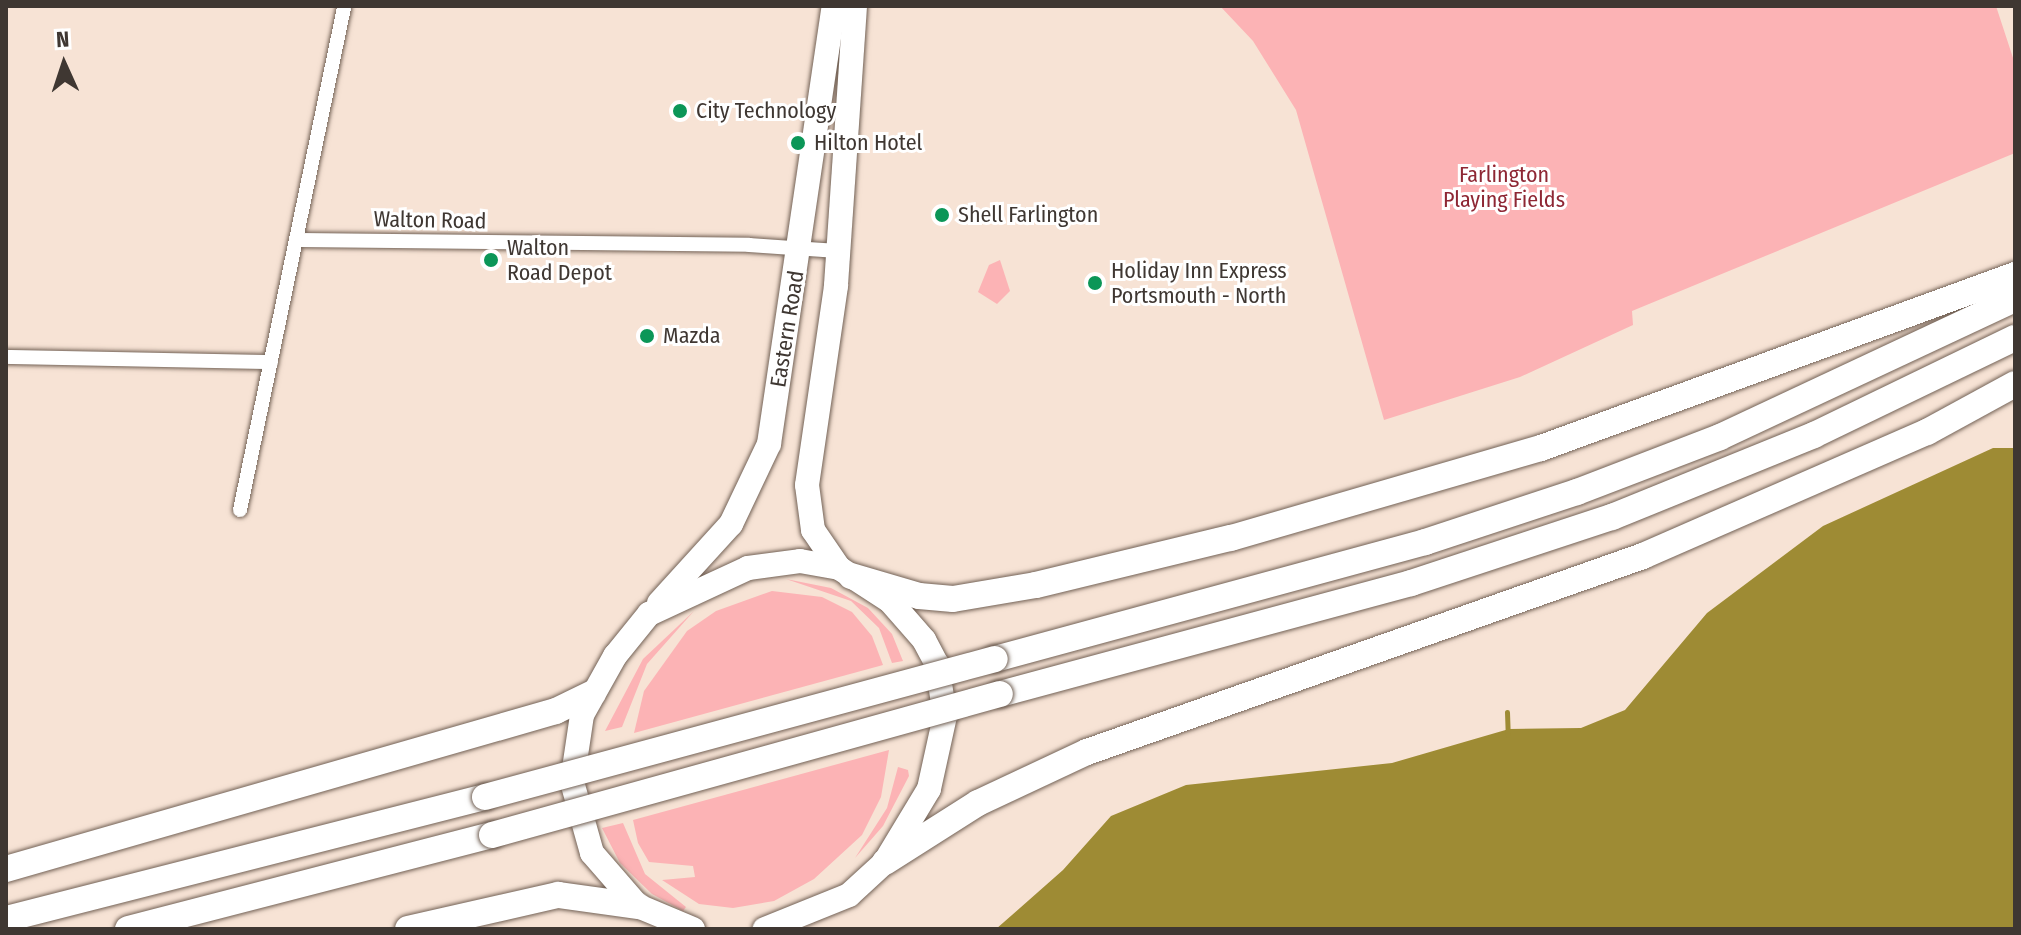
<!DOCTYPE html>
<style>
body{margin:0}
#map{position:relative;width:2021px;height:935px;overflow:hidden;background:#f7e3d5;font-family:"Fira Sans Condensed",sans-serif}
div>[style]{position:absolute}
.green>*{inset:0;background:#fcb3b5}
.water>*{inset:0;background:#9e8b34}
.stream>*{height:5px;margin:-2.5px;padding:0 2.5px;transform-origin:2.5px;border-radius:2.5px;background:#9e8b34}
.roads{filter:drop-shadow(0 0 2px #726155) drop-shadow(0 0 2px #726155)}
.street>*{height:14px;margin:-7px;padding:0 7px;transform-origin:7px;border-radius:7px;background:#fff}
.primary>*{height:24px;margin:-12px;padding:0 12px;transform-origin:12px;border-radius:12px;background:#fff}
.highway>*{height:26px;margin:-13px;padding:0 13px;transform-origin:13px;border-radius:13px;background:#fff}
.bridges{filter:drop-shadow(0 0 2px #726155) drop-shadow(0 0 2px #726155)}
.highway-bridge>*{height:26px;margin:-13px;padding:0 13px;transform-origin:13px;border-radius:13px;background:#fff}
.dots>*{width:22px;height:22px;translate:-50% -50%;box-sizing:border-box;border:4px solid #fff;border-radius:50%}
span{translate:-50% -50%;white-space:nowrap;text-align:center;line-height:1.15;-webkit-text-stroke:6px #fff;paint-order:stroke}
.poi-label{font-size:22px;color:#3f3732}
.left{translate:0 -50%;text-align:left}
.park-label{font-size:22px;color:#8e2734}
.street-label{font-size:22px;color:#3f3732}
.frame{position:absolute;inset:0;border:8px solid #3f3732;pointer-events:none}
.north{position:absolute;left:24px;top:24px;width:80px;height:80px;-webkit-text-stroke:6px #fff;paint-order:stroke;rotate:357deg;font-size:22px;font-weight:700;line-height:32px;text-align:center;color:#3f3732}
.north::after{content:'';display:block;margin:auto;width:28px;height:36px;background:#3f3732;clip-path:polygon(50% 0,100% 100%,50% 72%,0 100%)}
</style>
<div id="map">
<div class="green">
<i style="clip-path:polygon(1220px 6px,1996px 6px,2015px 64px,2015px 153px,1632px 311px,1633px 325px,1520px 377px,1384px 420px,1296px 110px,1253px 41px)"></i>
<i style="clip-path:polygon(1000px 260px,1010px 291px,997px 304px,978px 292px,989px 265px)"></i>
<i style="clip-path:polygon(786px 579px,831px 588px,868px 608px,892px 634px,903px 661px,892px 663px,879px 628px,851px 601px)"></i>
<i style="clip-path:polygon(772px 591px,822px 597px,852px 612px,872px 636px,883px 665px,634px 733px,644px 691px,687px 631px,716px 611px)"></i>
<i style="clip-path:polygon(694px 611px,647px 664px,622px 727px,605px 731px,643px 659px)"></i>
<i style="clip-path:polygon(889px 750px,881px 797px,862px 835px,814px 879px,774px 901px,733px 908px,699px 904px,662px 880px,695px 877px,693px 866px,649px 862px,638px 843px,633px 820px)"></i>
<i style="clip-path:polygon(898px 767px,908px 770px,909px 776px,883px 826px,855px 858px,887px 808px)"></i>
<i style="clip-path:polygon(623px 823px,645px 874px,686px 907px,683px 911px,652px 894px,620px 863px,602px 828px)"></i>
</div>
<div class="water">
<i style="clip-path:polygon(1993px 448px,2015px 448px,2015px 929px,996px 929px,1063px 870px,1111px 816px,1186px 785px,1392px 763px,1509px 729px,1581px 728px,1625px 710px,1707px 613px,1823px 526px)"></i>
</div>
<div class="stream">
<i style="left:1507px;top:712px;width:23px;rotate:88deg"></i>
</div>
<div class="roads">
<div class="street">
<i style="left:299px;top:240px;width:450px;rotate:0.6deg"></i>
<i style="left:749px;top:245px;width:89px;rotate:3.9deg"></i>
<i style="left:6px;top:357px;width:265px;rotate:1.1deg"></i>
<i style="left:240px;top:510px;width:513px;rotate:-78.3deg"></i>
</div>
<div class="primary">
<i style="left:839px;top:568px;width:46px;rotate:-124.4deg"></i>
<i style="left:813px;top:530px;width:45px;rotate:-97.6deg"></i>
<i style="left:807px;top:485px;width:202px;rotate:-81.7deg"></i>
<i style="left:836px;top:285px;width:280px;rotate:-86.1deg"></i>
<i style="left:659px;top:603px;width:107px;rotate:-47.7deg"></i>
<i style="left:731px;top:524px;width:89px;rotate:-64.6deg"></i>
<i style="left:769px;top:444px;width:443px;rotate:-81.6deg"></i>
<i style="left:693px;top:929px;width:60px;rotate:-157.3deg"></i>
<i style="left:638px;top:906px;width:70px;rotate:-131deg"></i>
<i style="left:592px;top:853px;width:74px;rotate:-105.7deg"></i>
<i style="left:572px;top:782px;width:68px;rotate:-81.5deg"></i>
<i style="left:582px;top:715px;width:68px;rotate:-60.8deg"></i>
<i style="left:615px;top:656px;width:54px;rotate:-51deg"></i>
<i style="left:649px;top:614px;width:109px;rotate:-24.9deg"></i>
<i style="left:748px;top:568px;width:52px;rotate:-7.7deg"></i>
<i style="left:800px;top:561px;width:40px;rotate:10deg"></i>
<i style="left:839px;top:568px;width:61px;rotate:32.9deg"></i>
<i style="left:890px;top:601px;width:52px;rotate:48.9deg"></i>
<i style="left:924px;top:640px;width:27px;rotate:62deg"></i>
<i style="left:937px;top:664px;width:53px;rotate:81.3deg"></i>
<i style="left:945px;top:716px;width:75px;rotate:102.4deg"></i>
<i style="left:929px;top:789px;width:85px;rotate:121.1deg"></i>
<i style="left:885px;top:862px;width:49px;rotate:137.5deg"></i>
<i style="left:849px;top:895px;width:91px;rotate:158deg"></i>
</div>
<div class="highway">
<i style="left:851px;top:576px;width:71px;rotate:16.4deg"></i>
<i style="left:919px;top:596px;width:34px;rotate:5deg"></i>
<i style="left:953px;top:599px;width:84px;rotate:-9.6deg"></i>
<i style="left:1036px;top:585px;width:201px;rotate:-13.6deg"></i>
<i style="left:1231px;top:538px;width:323px;rotate:-16.2deg"></i>
<i style="left:1541px;top:448px;width:505px;rotate:-20.05deg"></i>
<i style="left:995px;top:659px;width:446px;rotate:-15.2deg"></i>
<i style="left:1425px;top:542px;width:160px;rotate:-18.2deg"></i>
<i style="left:1577px;top:492px;width:153px;rotate:-21deg"></i>
<i style="left:1720px;top:437px;width:326px;rotate:-25.1deg"></i>
<i style="left:1000px;top:694px;width:426px;rotate:-15.1deg"></i>
<i style="left:1411px;top:583px;width:212px;rotate:-18.2deg"></i>
<i style="left:1612px;top:517px;width:218px;rotate:-22.1deg"></i>
<i style="left:1814px;top:435px;width:223px;rotate:-25.8deg"></i>
<i style="left:885px;top:862px;width:110px;rotate:-32.4deg"></i>
<i style="left:978px;top:803px;width:120px;rotate:-25.1deg"></i>
<i style="left:1087px;top:752px;width:590px;rotate:-19.42deg"></i>
<i style="left:1643px;top:556px;width:310px;rotate:-23.6deg"></i>
<i style="left:1927px;top:432px;width:100px;rotate:-28.6deg"></i>
<i style="left:6px;top:869px;width:572px;rotate:-16.03deg"></i>
<i style="left:556px;top:711px;width:41px;rotate:-25.9deg"></i>
<i style="left:6px;top:919px;width:494px;rotate:-14.3deg"></i>
<i style="left:128px;top:929px;width:376px;rotate:-14.5deg"></i>
<i style="left:408px;top:929px;width:154px;rotate:-12.8deg"></i>
<i style="left:558px;top:895px;width:81px;rotate:7.8deg"></i>
</div>
</div>
<div class="bridges">
<div class="highway-bridge">
<i style="left:485px;top:797px;width:528px;rotate:-15.14deg"></i>
<i style="left:492px;top:835px;width:527px;rotate:-15.51deg"></i>
</div>
</div>
<div class="dots">
<i style="left:680px;top:111px;background:#0b9657"></i>
<i style="left:798px;top:143px;background:#0b9657"></i>
<i style="left:942px;top:215px;background:#0b9657"></i>
<i style="left:491px;top:260px;background:#0b9657"></i>
<i style="left:1095px;top:283px;background:#0b9657"></i>
<i style="left:647px;top:336px;background:#0b9657"></i>
</div>
<div class="poi-label">
<span class="left" style="left:696px;top:111px">City Technology</span>
<span class="left" style="left:814px;top:143px">Hilton Hotel</span>
<span class="left" style="left:958px;top:215px">Shell Farlington</span>
<span class="left" style="left:507px;top:260px">Walton<br>Road Depot</span>
<span class="left" style="left:1111px;top:283px">Holiday Inn Express<br>Portsmouth - North</span>
<span class="left" style="left:663px;top:336px">Mazda</span>
</div>
<div class="park-label">
<span style="left:1504px;top:187px">Farlington<br>Playing Fields</span>
</div>
<div class="street-label">
<span style="left:430px;top:220px;rotate:1deg">Walton Road</span>
<span style="left:787px;top:329px;rotate:-81deg">Eastern Road</span>
</div>
<div class="frame"></div>
<div class="north">N</div>
</div>
